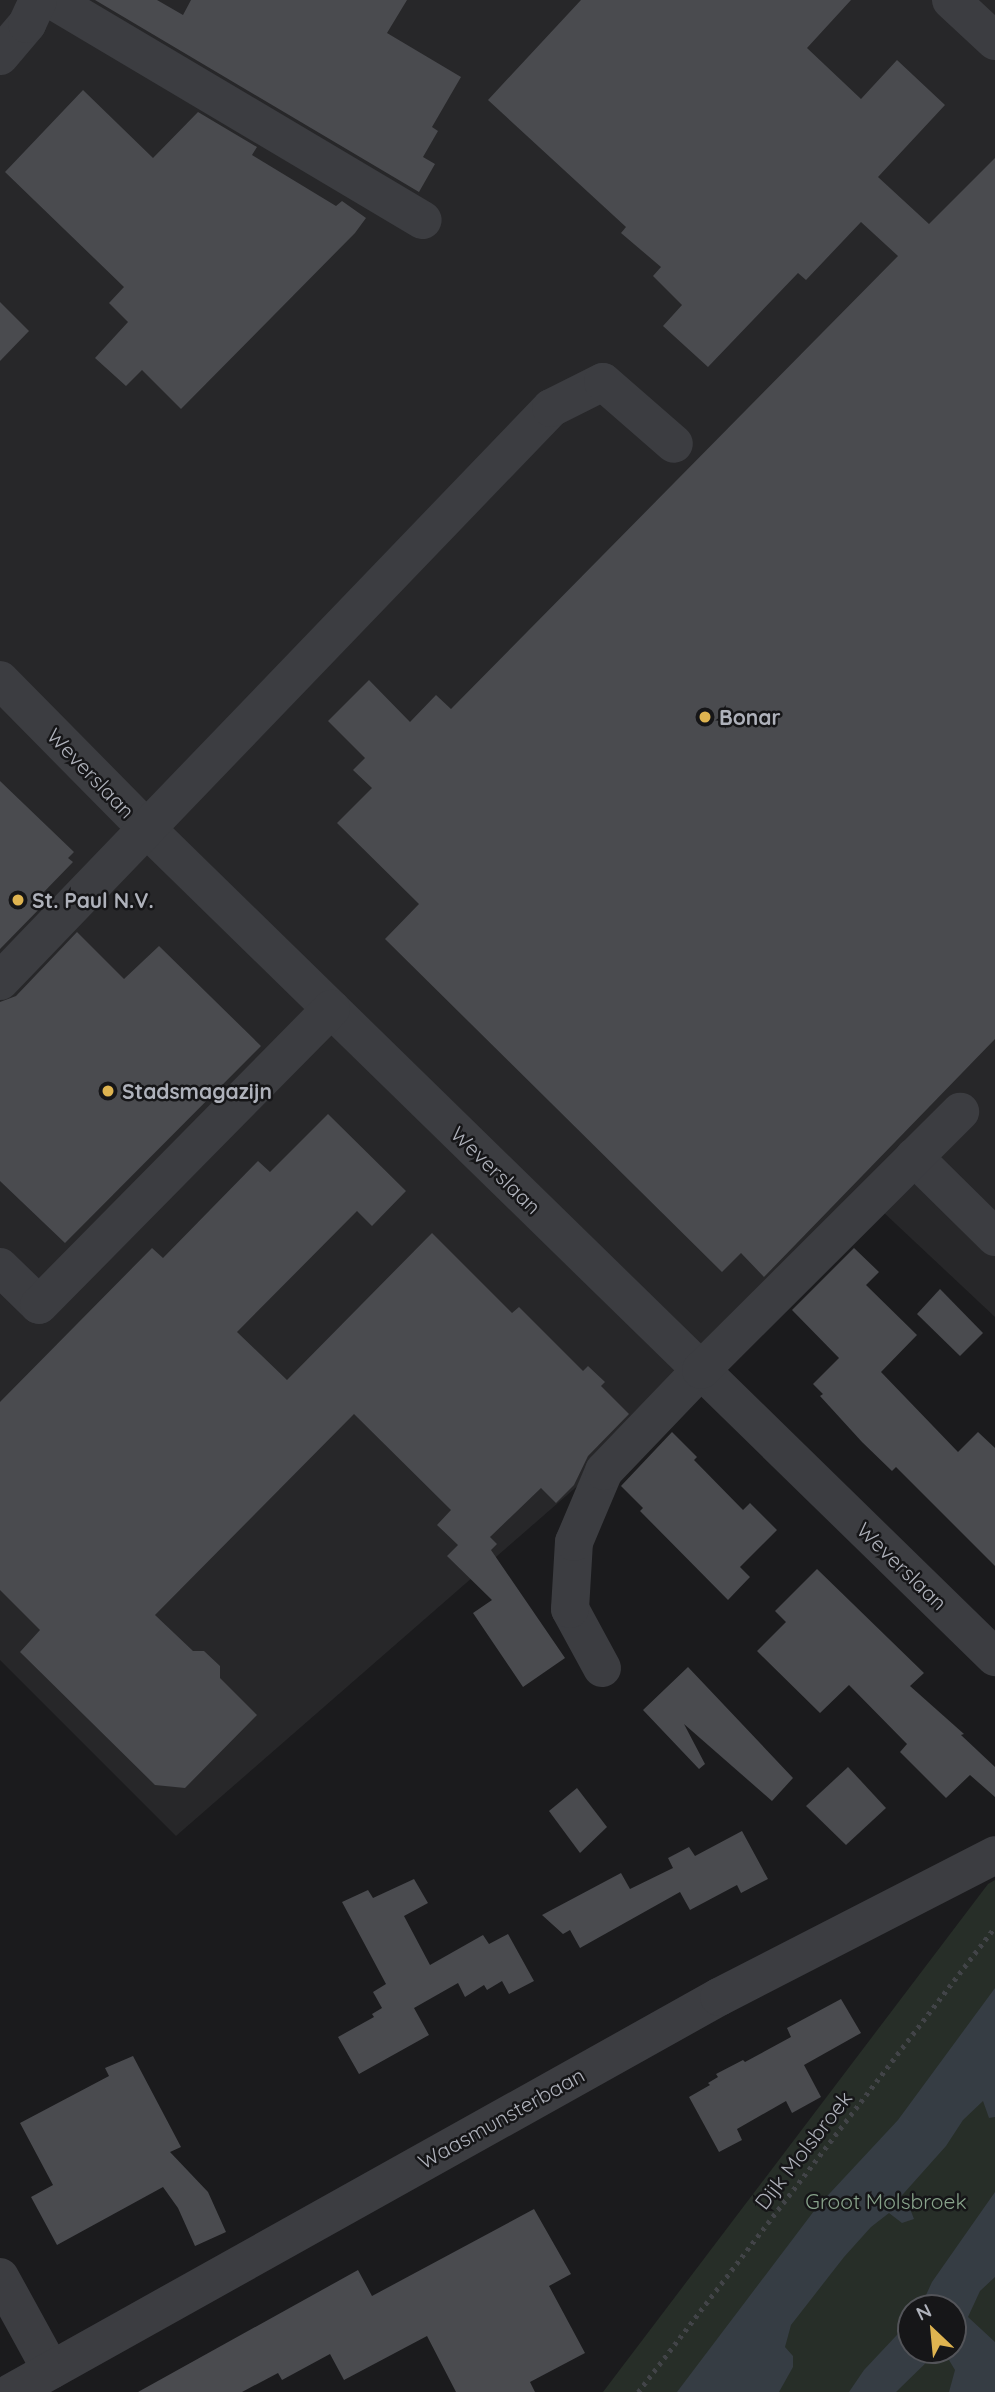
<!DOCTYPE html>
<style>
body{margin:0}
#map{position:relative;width:995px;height:2392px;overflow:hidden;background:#1b1b1d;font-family:Quicksand,sans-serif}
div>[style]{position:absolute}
.built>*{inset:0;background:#272729}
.green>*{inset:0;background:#272e28}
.water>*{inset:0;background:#363d44}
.building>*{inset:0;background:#4a4b4f}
.path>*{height:4.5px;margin-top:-2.25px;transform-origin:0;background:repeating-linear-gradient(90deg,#424448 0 3.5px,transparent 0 8.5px)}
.minor>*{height:38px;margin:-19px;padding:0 19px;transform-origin:19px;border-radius:19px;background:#3c3d41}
.dots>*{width:19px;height:19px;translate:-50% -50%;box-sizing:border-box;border:4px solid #161618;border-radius:50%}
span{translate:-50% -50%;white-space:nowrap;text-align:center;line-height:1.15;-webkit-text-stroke:5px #161618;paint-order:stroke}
.poi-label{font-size:21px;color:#afb2bb;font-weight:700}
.left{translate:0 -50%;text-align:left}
.street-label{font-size:21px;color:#afb2bb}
.park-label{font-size:21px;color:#88a38b}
.north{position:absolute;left:897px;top:2294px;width:70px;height:70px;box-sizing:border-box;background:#161618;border:2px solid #535459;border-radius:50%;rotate:334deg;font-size:19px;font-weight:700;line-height:28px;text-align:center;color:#afb2bb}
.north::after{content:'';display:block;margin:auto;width:24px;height:32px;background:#dfb450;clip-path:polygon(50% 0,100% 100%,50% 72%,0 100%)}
</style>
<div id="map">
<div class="built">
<i style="clip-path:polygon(0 0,995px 0,995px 1317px,881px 1210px,691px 1387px,176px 1836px,0 1660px)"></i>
</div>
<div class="green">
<i style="clip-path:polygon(evenodd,995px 1880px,995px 2392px,603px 2392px,988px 1884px,995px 1880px,911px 2308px,953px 2308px,953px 2350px,911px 2350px,911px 2308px)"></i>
</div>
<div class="water">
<i style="clip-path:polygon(995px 1988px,995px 2117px,989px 2118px,983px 2101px,963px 2120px,946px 2146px,896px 2202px,900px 2207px,909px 2206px,914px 2219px,902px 2223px,889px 2213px,871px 2227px,844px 2257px,791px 2325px,785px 2347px,793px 2356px,793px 2367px,779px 2392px,677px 2392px,817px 2207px,898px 2120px)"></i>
<i style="clip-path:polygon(995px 2192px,995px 2277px,980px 2291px,968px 2317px,995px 2342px,995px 2392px,949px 2392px,955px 2370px,949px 2360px,933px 2356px,896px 2392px,849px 2392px,864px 2370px,911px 2320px,911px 2350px,953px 2350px,953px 2308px,920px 2308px,932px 2282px)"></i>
</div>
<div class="building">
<i style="clip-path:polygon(95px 0,157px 0,183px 15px,191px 0,407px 0,387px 33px,461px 77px,432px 127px,438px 131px,423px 157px,435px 164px,419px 192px)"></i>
<i style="clip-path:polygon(581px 0,851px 0,807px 48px,861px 99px,897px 60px,945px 105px,878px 177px,929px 224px,995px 158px,995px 1039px,764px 1277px,741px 1253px,722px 1272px,385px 939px,419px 904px,337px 823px,372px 788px,353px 770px,365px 758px,328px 721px,369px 680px,410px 722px,436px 695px,451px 709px,898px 256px,861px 222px,806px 280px,798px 273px,708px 367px,663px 326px,682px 305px,653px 276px,661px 267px,621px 233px,626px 227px,488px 100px)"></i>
<i style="clip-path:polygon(83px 90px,153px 158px,198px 112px,257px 147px,252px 155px,336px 206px,342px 201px,366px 218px,355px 233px,181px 409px,142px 370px,126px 386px,95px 358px,128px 322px,109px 303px,124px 287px,5px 172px)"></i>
<i style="clip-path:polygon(0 302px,29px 331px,0 361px)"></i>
<i style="clip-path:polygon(0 781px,74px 852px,68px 858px,73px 862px,40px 896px,46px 902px,0 949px)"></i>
<i style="clip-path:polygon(77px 932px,124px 979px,159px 946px,261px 1046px,65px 1243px,0 1181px,0 1002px,16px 996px)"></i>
<i style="clip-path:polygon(328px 1114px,406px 1191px,372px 1226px,357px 1211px,237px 1332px,287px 1380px,432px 1233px,512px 1313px,519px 1307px,583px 1371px,588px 1366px,605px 1382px,601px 1386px,629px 1414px,588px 1456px,574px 1485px,556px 1503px,541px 1488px,490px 1537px,497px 1544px,491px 1550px,565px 1658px,523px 1687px,473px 1613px,492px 1600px,447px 1556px,458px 1545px,437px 1525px,451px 1510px,354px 1414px,155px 1615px,193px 1651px,204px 1651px,220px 1666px,220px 1678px,257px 1715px,185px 1788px,155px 1785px,20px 1652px,40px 1630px,0 1590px,0 1402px,152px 1248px,163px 1258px,258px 1161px,270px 1172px)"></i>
<i style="clip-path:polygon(854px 1248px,879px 1272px,866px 1285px,917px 1335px,881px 1372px,958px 1452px,978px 1432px,995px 1448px,995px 1566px,896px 1467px,892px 1471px,862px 1442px,820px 1396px,823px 1394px,813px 1384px,839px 1358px,792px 1310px)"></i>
<i style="clip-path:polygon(940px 1289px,983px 1333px,960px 1356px,917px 1314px)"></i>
<i style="clip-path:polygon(672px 1432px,697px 1457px,694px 1460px,743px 1510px,750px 1503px,777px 1530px,740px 1567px,750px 1577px,728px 1600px,640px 1511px,643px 1508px,621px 1486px)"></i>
<i style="clip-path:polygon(817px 1569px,924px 1673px,910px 1686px,964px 1734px,961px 1735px,995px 1767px,995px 1797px,970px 1775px,946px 1798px,900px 1752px,907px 1744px,849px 1685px,820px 1713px,757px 1651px,786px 1622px,775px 1611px)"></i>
<i style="clip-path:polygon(688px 1667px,793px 1778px,772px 1801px,684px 1724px,705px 1764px,699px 1769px,643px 1710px)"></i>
<i style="clip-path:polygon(848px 1767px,886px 1808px,846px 1845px,806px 1806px)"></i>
<i style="clip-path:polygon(577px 1788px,607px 1827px,580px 1853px,549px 1811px)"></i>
<i style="clip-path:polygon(742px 1831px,768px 1879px,741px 1893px,737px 1885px,690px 1910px,680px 1892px,580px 1948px,570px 1930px,563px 1934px,542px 1915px,621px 1873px,630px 1889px,673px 1868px,668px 1858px,689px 1847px,695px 1856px)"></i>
<i style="clip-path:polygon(414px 1879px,428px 1903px,404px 1916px,430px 1965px,483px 1935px,489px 1944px,508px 1934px,534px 1981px,509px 1994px,502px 1981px,487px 1990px,484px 1985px,465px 1997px,458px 1983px,414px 2008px,429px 2035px,359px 2074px,338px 2037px,374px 2017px,372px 2014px,382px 2008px,373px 1992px,386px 1984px,342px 1902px,368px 1890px,373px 1898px)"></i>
<i style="clip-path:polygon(841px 1999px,861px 2033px,804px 2065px,821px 2097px,792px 2113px,786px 2101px,737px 2129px,742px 2140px,719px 2152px,689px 2097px,710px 2085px,708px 2083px,718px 2077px,716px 2074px,743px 2060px,745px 2062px,791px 2037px,787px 2028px)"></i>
<i style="clip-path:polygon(133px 2056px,181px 2147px,170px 2152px,208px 2192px,226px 2232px,195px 2246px,178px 2208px,163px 2187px,57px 2245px,31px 2197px,53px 2185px,20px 2123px,109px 2076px,105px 2068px)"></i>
<i style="clip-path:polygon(534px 2209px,571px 2274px,549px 2286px,585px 2353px,530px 2382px,535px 2392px,456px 2392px,427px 2336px,344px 2380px,330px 2354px,282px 2380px,278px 2373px,242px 2392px,138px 2392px,358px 2270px,372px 2296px)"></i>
</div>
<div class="path">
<i style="left:638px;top:2392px;width:586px;rotate:-52.49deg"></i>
</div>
<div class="minor">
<i style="left:52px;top:0;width:431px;rotate:30.7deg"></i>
<i style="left:951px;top:0;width:60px;rotate:43deg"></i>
<i style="left:0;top:56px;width:42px;rotate:-49.8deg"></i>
<i style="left:27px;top:24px;width:26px;rotate:-65deg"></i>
<i style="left:0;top:680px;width:211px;rotate:45.4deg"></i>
<i style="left:148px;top:830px;width:1184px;rotate:44.32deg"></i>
<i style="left:0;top:981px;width:795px;rotate:-46.12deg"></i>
<i style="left:551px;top:408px;width:58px;rotate:-26.6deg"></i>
<i style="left:603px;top:382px;width:94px;rotate:41.1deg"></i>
<i style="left:914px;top:1157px;width:114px;rotate:44.6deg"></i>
<i style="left:0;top:1267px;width:54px;rotate:44.3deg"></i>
<i style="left:39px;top:1305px;width:416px;rotate:-45.4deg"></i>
<i style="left:602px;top:1668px;width:67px;rotate:-118.5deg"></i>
<i style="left:570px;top:1609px;width:67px;rotate:-86.6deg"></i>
<i style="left:574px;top:1542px;width:77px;rotate:-67.1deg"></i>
<i style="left:604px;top:1471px;width:140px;rotate:-46.2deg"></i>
<i style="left:701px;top:1370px;width:366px;rotate:-44.9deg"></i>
<i style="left:0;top:2277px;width:106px;rotate:61.3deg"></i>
<i style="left:12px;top:2392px;width:810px;rotate:-29.19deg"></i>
<i style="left:719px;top:1997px;width:310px;rotate:-27.2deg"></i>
</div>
<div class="dots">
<i style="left:705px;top:717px;background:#dfb450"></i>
<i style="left:18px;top:900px;background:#dfb450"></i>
<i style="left:108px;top:1091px;background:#dfb450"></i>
</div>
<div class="poi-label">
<span class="left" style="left:719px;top:717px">Bonar</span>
<span class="left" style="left:32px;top:900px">St. Paul N.V.</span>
<span class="left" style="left:122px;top:1091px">Stadsmagazijn</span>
</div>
<div class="street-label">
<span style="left:91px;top:773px;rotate:46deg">Weverslaan</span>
<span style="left:496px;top:1170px;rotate:44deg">Weverslaan</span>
<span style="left:902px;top:1566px;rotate:44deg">Weverslaan</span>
<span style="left:501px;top:2118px;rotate:-29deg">Waasmunsterbaan</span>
<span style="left:803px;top:2150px;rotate:-52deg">Dijk Molsbroek</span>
</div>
<div class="park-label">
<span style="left:886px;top:2201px">Groot Molsbroek</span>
</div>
<div class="north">N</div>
</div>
